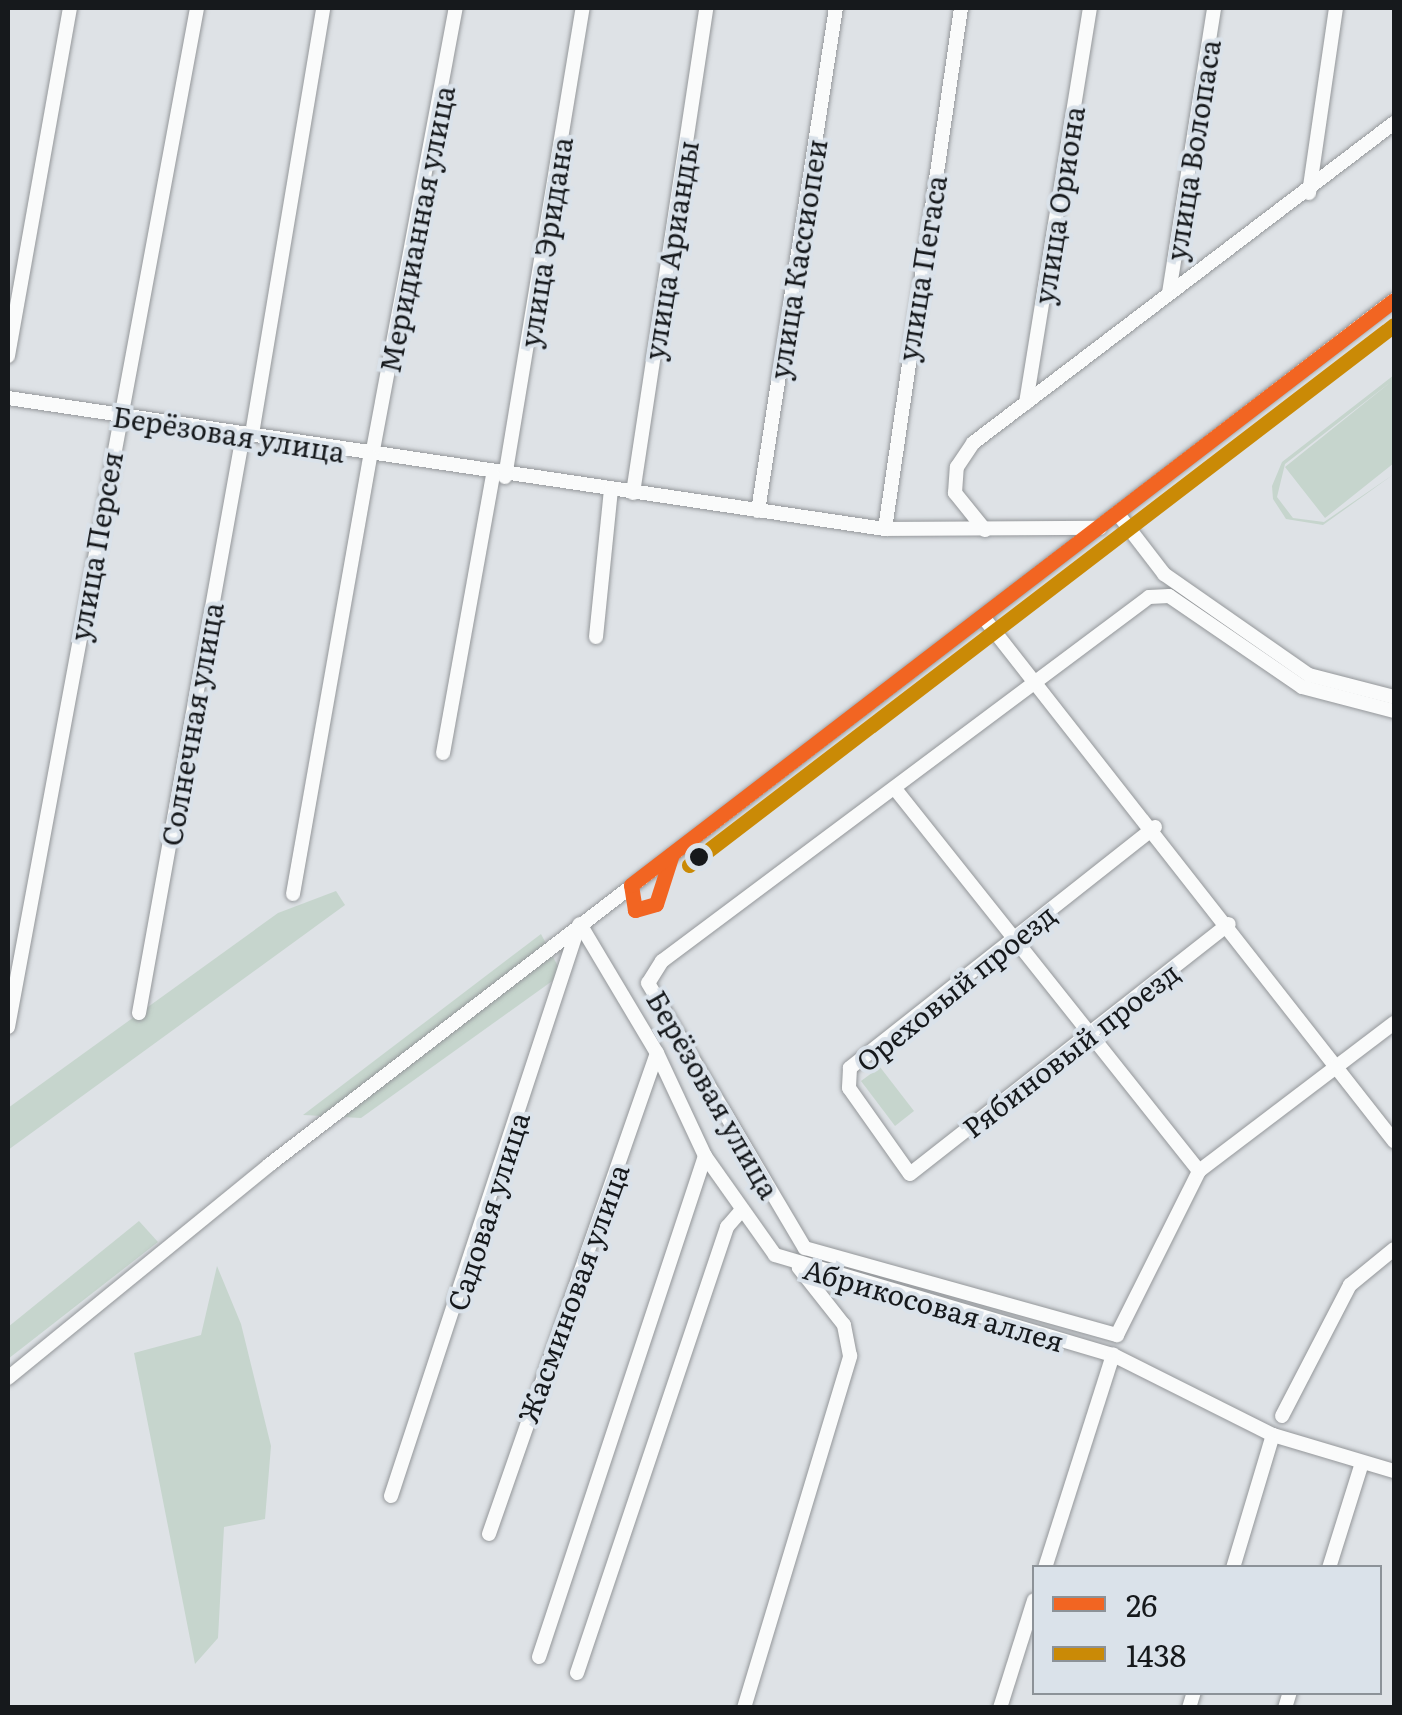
<!DOCTYPE html>
<meta charset="utf-8">
<style>
body{margin:0}
#map{position:relative;width:1402px;height:1715px;overflow:hidden;background:#dee2e6;font-family:Literata,serif}
div>[style]{position:absolute}
.green>*{inset:0;background:#c6d5cd}
.roads{filter:drop-shadow(0 0 2px #94979a) drop-shadow(0 0 2px #94979a)}
.street>*{height:14px;margin:-7px;padding:0 7px;transform-origin:7px;border-radius:7px;background:#fafbfb}
.bus-1>*{height:15px;margin:-7.5px;padding:0 7.5px;transform-origin:7.5px;border-radius:7.5px;background:#f26522}
.bus-2>*{height:15px;margin:-7.5px;padding:0 7.5px;transform-origin:7.5px;border-radius:7.5px;background:#ca8a06}
.dots>*{width:28px;height:28px;translate:-50% -50%;box-sizing:border-box;border:5px solid #dae2ea;border-radius:50%}
span{translate:-50% -50%;white-space:nowrap;text-align:center;line-height:1.15;-webkit-text-stroke:8px #dae2ea;paint-order:stroke}
.street-label{font-size:28px;color:#16191c}
.frame{position:absolute;inset:0;border:10px solid #16191c;pointer-events:none}
.legend{position:absolute;left:1032px;top:1565px;width:350px;height:130px;box-sizing:border-box;background:#dae2ea;border:2px solid #8c9298;margin:0;padding:12px 18px;list-style:none;font-size:30px;color:#16191c}
.legend li{display:flex;align-items:center;gap:20px;height:50px}
.legend b{width:50px;border:2px solid #8c9298}
</style>
<div id="map">
<div class="green">
<i style="clip-path:polygon(1394px 375px,1394px 463px,1325px 518px,1285px 467px,1392px 381px,1285px 464px,1277px 497px,1293px 518px,1324px 522px,1394px 474px,1323px 525px,1286px 519px,1273px 499px,1272px 486px,1282px 462px)"></i>
<i style="clip-path:polygon(336px 891px,345px 905px,8px 1150px,8px 1108px,278px 913px)"></i>
<i style="clip-path:polygon(541px 934px,562px 974px,361px 1118px,303px 1115px)"></i>
<i style="clip-path:polygon(880px 1067px,914px 1111px,895px 1126px,861px 1081px)"></i>
<i style="clip-path:polygon(139px 1221px,158px 1242px,8px 1359px,8px 1327px)"></i>
<i style="clip-path:polygon(217px 1266px,241px 1324px,271px 1446px,265px 1519px,224px 1527px,218px 1638px,195px 1664px,134px 1353px,201px 1335px)"></i>
</div>
<div class="roads">
<div class="street">
<i style="left:1309px;top:193px;width:187px;rotate:-81.7deg"></i>
<i style="left:1169px;top:293px;width:289px;rotate:-81deg"></i>
<i style="left:8px;top:356px;width:353px;rotate:-79.9deg"></i>
<i style="left:8px;top:398px;width:887px;rotate:8.5deg"></i>
<i style="left:885px;top:529px;width:215px;rotate:-0.3deg"></i>
<i style="left:1026px;top:403px;width:400px;rotate:-80.8deg"></i>
<i style="left:252px;top:434px;width:432px;rotate:-80.5deg"></i>
<i style="left:373px;top:450px;width:450px;rotate:-79.4deg"></i>
<i style="left:505px;top:477px;width:475px;rotate:-80.6deg"></i>
<i style="left:633px;top:493px;width:490px;rotate:-81.4deg"></i>
<i style="left:758px;top:511px;width:509px;rotate:-81.19deg"></i>
<i style="left:1118px;top:514px;width:76px;rotate:52.5deg"></i>
<i style="left:1164px;top:574px;width:177px;rotate:34.9deg"></i>
<i style="left:1309px;top:675px;width:88px;rotate:14.5deg"></i>
<i style="left:885px;top:529px;width:527px;rotate:-81.7deg"></i>
<i style="left:985px;top:530px;width:48px;rotate:-129deg"></i>
<i style="left:955px;top:493px;width:26px;rotate:-86deg"></i>
<i style="left:957px;top:467px;width:29px;rotate:-56deg"></i>
<i style="left:973px;top:443px;width:529px;rotate:-37.24deg"></i>
<i style="left:984px;top:618px;width:665px;rotate:51.91deg"></i>
<i style="left:596px;top:637px;width:148px;rotate:-84.2deg"></i>
<i style="left:1394px;top:711px;width:95px;rotate:-165.4deg"></i>
<i style="left:1302px;top:687px;width:161px;rotate:-145.6deg"></i>
<i style="left:1169px;top:596px;width:20px;rotate:177deg"></i>
<i style="left:1149px;top:597px;width:608px;rotate:143.22deg"></i>
<i style="left:662px;top:961px;width:26px;rotate:122deg"></i>
<i style="left:648px;top:983px;width:308px;rotate:59.4deg"></i>
<i style="left:805px;top:1248px;width:324px;rotate:15.6deg"></i>
<i style="left:1117px;top:1335px;width:183px;rotate:-63.4deg"></i>
<i style="left:1199px;top:1171px;width:245px;rotate:-37.2deg"></i>
<i style="left:443px;top:753px;width:282px;rotate:-79.8deg"></i>
<i style="left:896px;top:790px;width:487px;rotate:51.5deg"></i>
<i style="left:1155px;top:827px;width:389px;rotate:141.7deg"></i>
<i style="left:850px;top:1068px;width:20px;rotate:93deg"></i>
<i style="left:849px;top:1088px;width:105px;rotate:54.7deg"></i>
<i style="left:910px;top:1174px;width:405px;rotate:-38.1deg"></i>
<i style="left:293px;top:894px;width:444px;rotate:-80deg"></i>
<i style="left:580px;top:924px;width:150px;rotate:59.2deg"></i>
<i style="left:657px;top:1053px;width:114px;rotate:65deg"></i>
<i style="left:705px;top:1156px;width:121px;rotate:54.7deg"></i>
<i style="left:775px;top:1255px;width:352px;rotate:16.5deg"></i>
<i style="left:1113px;top:1355px;width:179px;rotate:26.6deg"></i>
<i style="left:1273px;top:1435px;width:126px;rotate:16.6deg"></i>
<i style="left:139px;top:1013px;width:587px;rotate:-79.8deg"></i>
<i style="left:8px;top:1027px;width:1036px;rotate:-79.49deg"></i>
<i style="left:8px;top:1378px;width:337px;rotate:-39.2deg"></i>
<i style="left:269px;top:1165px;width:1419px;rotate:-37.56deg"></i>
<i style="left:1282px;top:1416px;width:148px;rotate:-62.6deg"></i>
<i style="left:1350px;top:1285px;width:57px;rotate:-39.3deg"></i>
<i style="left:391px;top:1496px;width:601px;rotate:-71.78deg"></i>
<i style="left:489px;top:1534px;width:509px;rotate:-70.75deg"></i>
<i style="left:1045px;top:1568px;width:224px;rotate:-72.3deg"></i>
<i style="left:1233px;top:1568px;width:139px;rotate:-73.3deg"></i>
<i style="left:1329px;top:1568px;width:110px;rotate:-72.6deg"></i>
<i style="left:539px;top:1657px;width:528px;rotate:-71.67deg"></i>
<i style="left:577px;top:1673px;width:471px;rotate:-71.4deg"></i>
<i style="left:727px;top:1227px;width:21px;rotate:-49deg"></i>
<i style="left:744px;top:1708px;width:368px;rotate:-73.2deg"></i>
<i style="left:850px;top:1356px;width:32px;rotate:-101deg"></i>
<i style="left:844px;top:1325px;width:73px;rotate:-128.3deg"></i>
<i style="left:1000px;top:1708px;width:113px;rotate:-72.5deg"></i>
<i style="left:1189px;top:1708px;width:17px;rotate:-73deg"></i>
<i style="left:1285px;top:1708px;width:17px;rotate:-73deg"></i>
</div>
</div>
<div class="bus-1">
<i style="left:672px;top:854px;width:52px;rotate:107.7deg"></i>
<i style="left:656px;top:904px;width:22px;rotate:164deg"></i>
<i style="left:635px;top:910px;width:25px;rotate:-99deg"></i>
<i style="left:631px;top:885px;width:961px;rotate:-37.48deg"></i>
</div>
<div class="bus-2">
<i style="left:689px;top:865px;width:888px;rotate:-37.45deg"></i>
</div>
<div class="dots">
<i style="left:699px;top:857px;background:#16191c"></i>
</div>
<div class="street-label">
<span style="left:1192px;top:150px;rotate:-81deg">улица Волопаса</span>
<span style="left:1058px;top:205px;rotate:-81deg">улица Ориона</span>
<span style="left:416px;top:229px;rotate:-79deg">Меридианная улица</span>
<span style="left:545px;top:242px;rotate:-81deg">улица Эридана</span>
<span style="left:670px;top:250px;rotate:-81deg">улица Арианды</span>
<span style="left:797px;top:259px;rotate:-81deg">улица Кассиопеи</span>
<span style="left:921px;top:268px;rotate:-81deg">улица Пегаса</span>
<span style="left:229px;top:433px;rotate:9deg">Берёзовая улица</span>
<span style="left:95px;top:546px;rotate:-80deg">улица Персея</span>
<span style="left:191px;top:724px;rotate:-80deg">Солнечная улица</span>
<span style="left:955px;top:987px;rotate:-39deg">Ореховый проезд</span>
<span style="left:1070px;top:1049px;rotate:-38deg">Рябиновый проезд</span>
<span style="left:714px;top:1094px;rotate:60deg">Берёзовая улица</span>
<span style="left:487px;top:1211px;rotate:-72deg">Садовая улица</span>
<span style="left:572px;top:1293px;rotate:-70deg">Жасминовая улица</span>
<span style="left:934px;top:1304px;rotate:16deg">Абрикосовая аллея</span>
</div>
<div class="frame"></div>
<ul class="legend">
<li><b style="height:12px;background:#f26522"></b>26</li>
<li><b style="height:12px;background:#ca8a06"></b>1438</li>
</ul>
</div>
